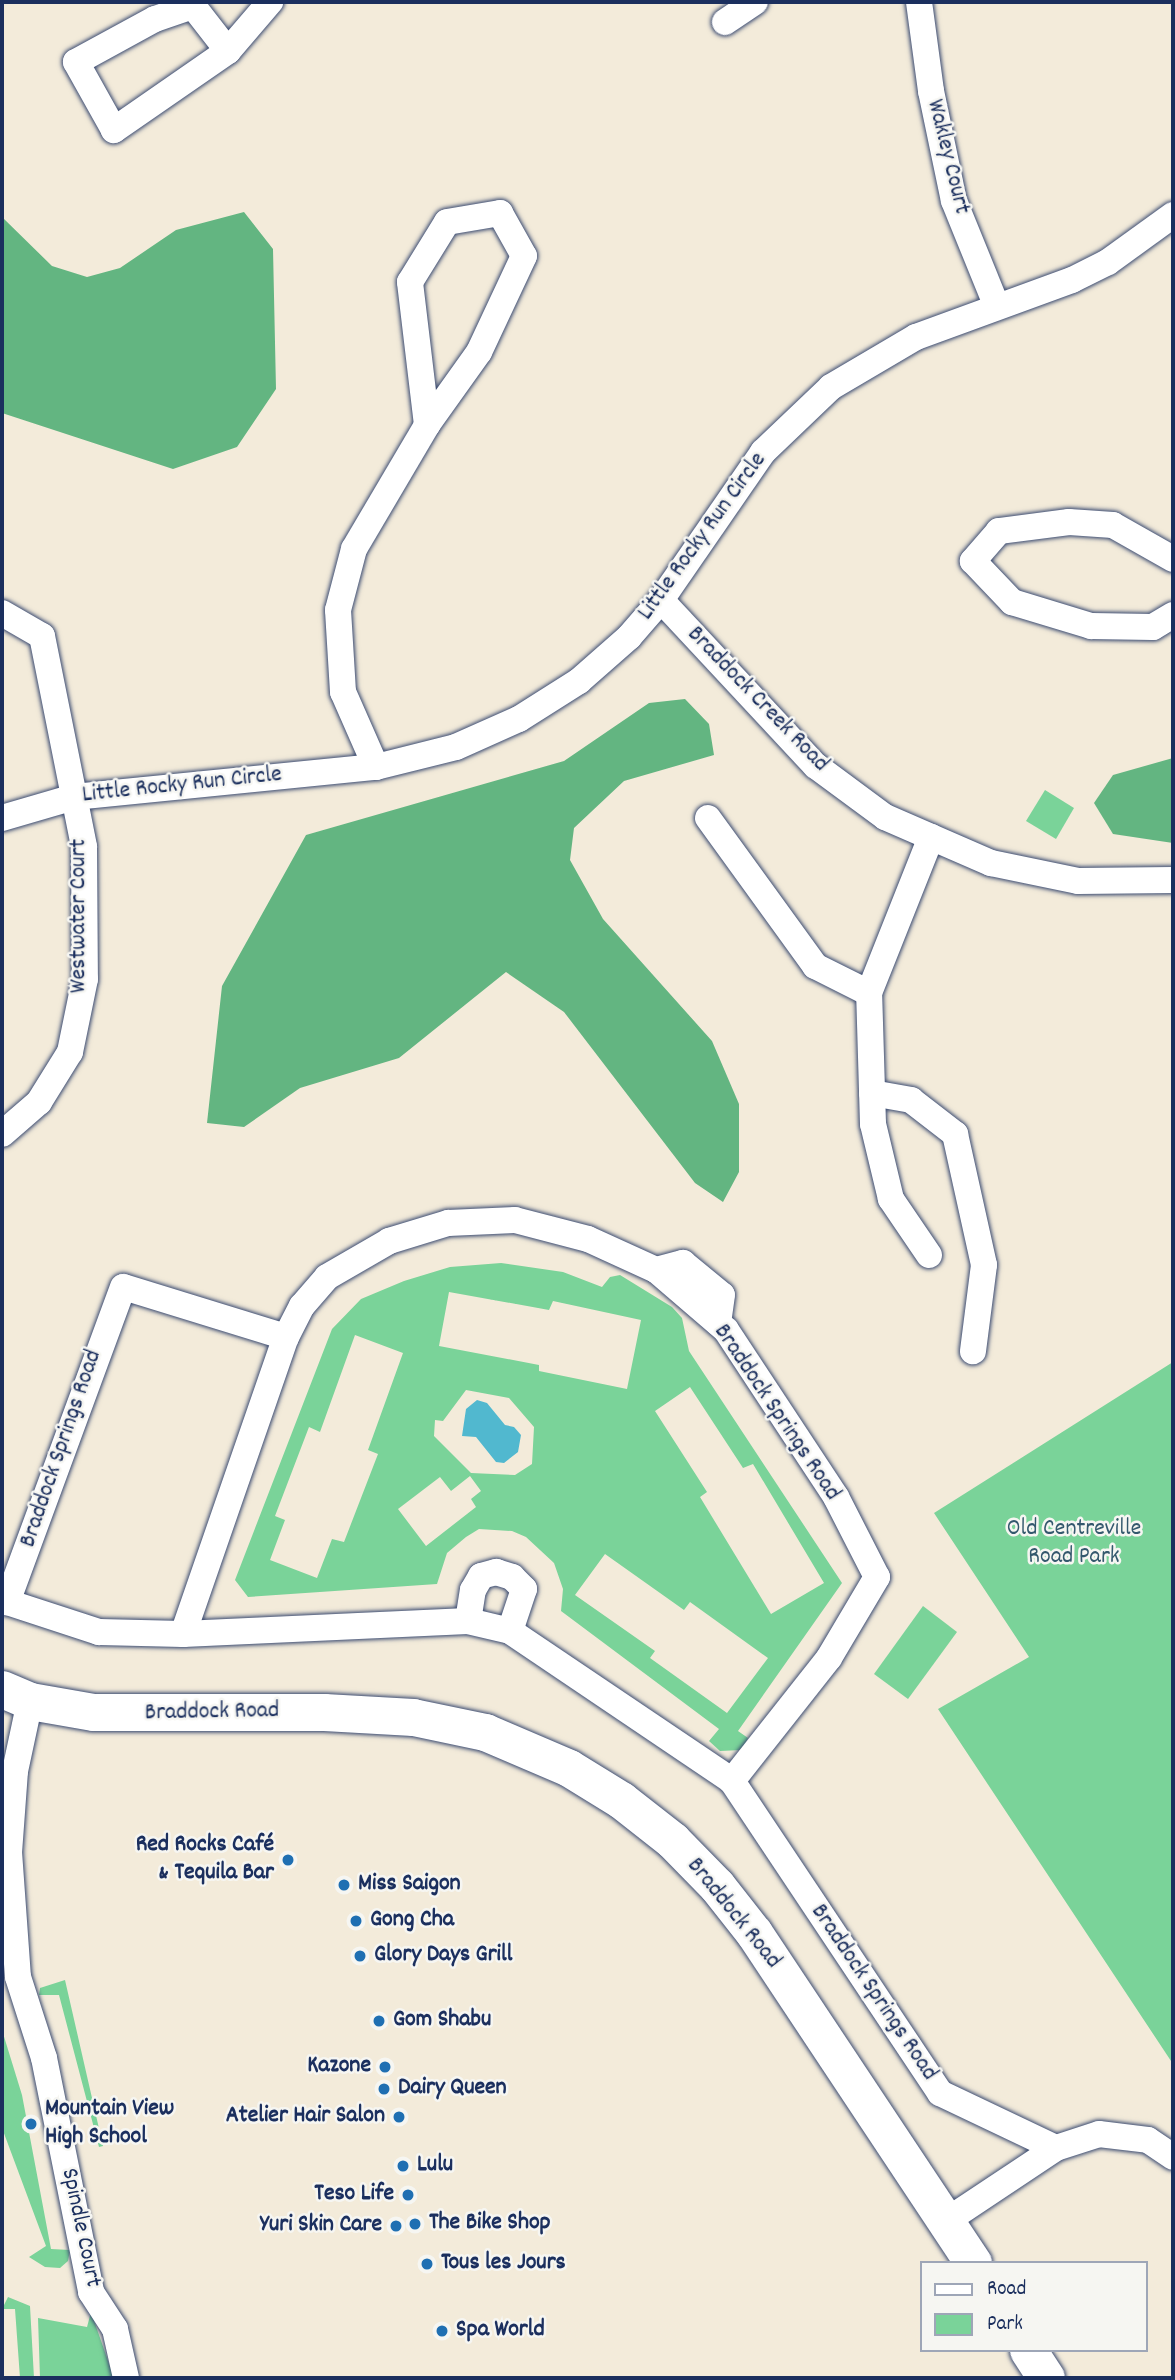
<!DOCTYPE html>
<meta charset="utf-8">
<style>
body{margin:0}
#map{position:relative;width:1175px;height:2380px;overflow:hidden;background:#f3ebda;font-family:Dekko,sans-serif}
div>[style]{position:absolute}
.green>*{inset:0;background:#7ad399}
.forest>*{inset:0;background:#63b581}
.water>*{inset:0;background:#51b8cf}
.roads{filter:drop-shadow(0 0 2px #3b4b71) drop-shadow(0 0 2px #3b4b71)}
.street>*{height:26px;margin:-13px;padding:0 13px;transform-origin:13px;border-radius:13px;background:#fff}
.secondary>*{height:37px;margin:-18.5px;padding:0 18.5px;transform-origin:18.5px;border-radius:18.5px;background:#fff}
.dots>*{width:19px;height:19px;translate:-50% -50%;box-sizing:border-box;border:4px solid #f6f6f2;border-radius:50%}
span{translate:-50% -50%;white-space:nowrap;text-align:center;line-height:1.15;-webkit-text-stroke:5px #f6f6f2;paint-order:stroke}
.street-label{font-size:24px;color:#1b2f5e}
.park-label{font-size:24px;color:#33586d}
.poi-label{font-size:24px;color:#1b2f5e;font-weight:700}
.right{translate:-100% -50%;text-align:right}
.left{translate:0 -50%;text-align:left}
.frame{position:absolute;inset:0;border:4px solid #1b2f5e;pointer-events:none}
.legend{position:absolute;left:920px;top:2261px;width:228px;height:91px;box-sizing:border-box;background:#f6f6f2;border:2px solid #9ea6b7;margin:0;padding:9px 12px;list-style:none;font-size:21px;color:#1b2f5e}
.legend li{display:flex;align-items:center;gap:14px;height:35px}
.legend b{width:35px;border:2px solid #9ea6b7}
</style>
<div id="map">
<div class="green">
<i style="clip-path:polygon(1045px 790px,1074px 808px,1056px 839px,1026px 821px)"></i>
<i style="clip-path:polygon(evenodd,501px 1263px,563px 1272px,602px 1287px,610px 1277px,620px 1275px,672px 1307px,682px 1318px,689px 1351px,842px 1583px,738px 1731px,748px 1738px,742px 1750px,720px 1751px,709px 1741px,719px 1729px,561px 1611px,563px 1589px,554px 1563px,526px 1537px,512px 1531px,479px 1529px,466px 1537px,447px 1553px,437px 1584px,248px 1597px,235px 1580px,332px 1329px,361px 1299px,404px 1281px,450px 1267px,501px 1263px,449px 1292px,549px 1310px,553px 1301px,641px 1320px,627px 1389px,539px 1371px,539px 1365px,439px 1346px,449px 1292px,501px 1263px,355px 1335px,403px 1353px,368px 1450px,378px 1454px,344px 1542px,332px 1539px,317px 1578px,270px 1560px,285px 1520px,275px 1516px,309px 1427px,320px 1432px,355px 1335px,501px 1263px,690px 1387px,743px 1468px,753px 1464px,824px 1583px,771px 1614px,700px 1497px,707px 1492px,655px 1411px,690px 1387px,501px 1263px,466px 1390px,509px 1398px,534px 1427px,532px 1464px,515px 1475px,471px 1473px,434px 1436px,435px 1420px,443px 1421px,466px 1390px,501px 1263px,470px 1476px,481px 1491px,471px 1499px,476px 1507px,426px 1546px,398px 1509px,440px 1477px,451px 1491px,470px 1476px,501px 1263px,605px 1554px,684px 1610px,690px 1602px,768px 1658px,727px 1713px,650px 1658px,655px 1651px,575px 1595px,605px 1554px)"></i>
<i style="clip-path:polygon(1173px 1362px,1173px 2064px,938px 1709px,1029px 1657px,934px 1513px)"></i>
<i style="clip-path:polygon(923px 1606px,957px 1632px,908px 1699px,874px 1674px)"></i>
<i style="clip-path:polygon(65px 1980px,103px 2146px,99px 2147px,59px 1995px,39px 1995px,40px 1988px)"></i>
<i style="clip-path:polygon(2px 2030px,22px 2095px,51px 2249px,70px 2250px,68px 2261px,60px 2268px,45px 2267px,29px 2257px,46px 2246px,2px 2128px)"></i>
<i style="clip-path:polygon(8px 2297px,30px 2306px,34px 2378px,20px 2378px,15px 2309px,2px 2309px)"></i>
<i style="clip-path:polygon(91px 2312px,114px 2378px,40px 2378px,38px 2318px,87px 2327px)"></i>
</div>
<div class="forest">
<i style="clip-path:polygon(244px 212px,273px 249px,276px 389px,237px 447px,173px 469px,2px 413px,2px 217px,52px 266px,87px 277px,120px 268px,176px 230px)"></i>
<i style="clip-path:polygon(685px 699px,709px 724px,714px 755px,624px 781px,574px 828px,570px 860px,603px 919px,712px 1041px,739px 1104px,739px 1172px,723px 1202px,695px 1183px,564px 1012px,506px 972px,399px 1058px,300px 1088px,244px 1127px,207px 1123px,222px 986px,306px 835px,564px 761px,649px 703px)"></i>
<i style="clip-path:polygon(1173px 758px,1173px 843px,1113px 834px,1094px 803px,1113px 775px)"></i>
</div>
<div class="water">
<i style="clip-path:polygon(477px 1400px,487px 1403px,505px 1425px,514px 1427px,521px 1435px,518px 1452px,504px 1463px,496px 1462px,476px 1437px,462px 1436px,466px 1409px)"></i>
</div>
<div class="roads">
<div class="street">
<i style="left:919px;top:2px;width:90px;rotate:82.3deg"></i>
<i style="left:931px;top:91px;width:112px;rotate:78.2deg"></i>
<i style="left:954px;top:201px;width:114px;rotate:67.9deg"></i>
<i style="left:193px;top:6px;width:57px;rotate:52.1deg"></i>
<i style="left:228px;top:51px;width:139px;rotate:145.3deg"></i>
<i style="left:114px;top:130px;width:78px;rotate:-119.2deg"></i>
<i style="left:76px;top:62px;width:90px;rotate:-28.6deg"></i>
<i style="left:155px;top:19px;width:40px;rotate:-18.9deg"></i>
<i style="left:725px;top:22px;width:36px;rotate:-34deg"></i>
<i style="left:228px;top:51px;width:65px;rotate:-49.4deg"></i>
<i style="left:500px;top:213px;width:49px;rotate:60.8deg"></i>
<i style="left:524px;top:256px;width:106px;rotate:115.1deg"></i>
<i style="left:479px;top:352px;width:90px;rotate:125.5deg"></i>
<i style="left:427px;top:425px;width:144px;rotate:-96.8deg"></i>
<i style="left:410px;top:282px;width:70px;rotate:-58.3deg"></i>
<i style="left:447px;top:222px;width:54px;rotate:-9.6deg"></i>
<i style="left:1173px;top:559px;width:69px;rotate:-150.5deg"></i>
<i style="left:1113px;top:525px;width:44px;rotate:-176.1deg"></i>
<i style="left:1069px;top:522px;width:71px;rotate:172.7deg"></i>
<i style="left:999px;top:531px;width:40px;rotate:131deg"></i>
<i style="left:973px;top:561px;width:57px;rotate:46.4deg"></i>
<i style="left:1012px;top:602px;width:83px;rotate:16.9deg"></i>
<i style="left:1091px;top:626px;width:62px;rotate:0.9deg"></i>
<i style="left:1153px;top:627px;width:23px;rotate:-31deg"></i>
<i style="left:661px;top:600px;width:227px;rotate:47deg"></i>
<i style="left:816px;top:766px;width:86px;rotate:36.5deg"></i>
<i style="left:885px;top:817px;width:116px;rotate:23.5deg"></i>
<i style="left:991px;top:863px;width:89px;rotate:11.7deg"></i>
<i style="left:1078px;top:881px;width:95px;rotate:-0.6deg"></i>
<i style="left:2px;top:613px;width:46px;rotate:29.9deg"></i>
<i style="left:42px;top:636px;width:215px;rotate:78.7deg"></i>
<i style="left:84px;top:847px;width:132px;rotate:89.6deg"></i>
<i style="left:85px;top:979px;width:75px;rotate:101.6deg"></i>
<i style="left:70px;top:1052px;width:59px;rotate:121.8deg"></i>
<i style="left:39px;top:1102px;width:49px;rotate:139.1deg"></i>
<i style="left:376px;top:767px;width:82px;rotate:-113.7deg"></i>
<i style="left:343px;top:692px;width:82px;rotate:-93.5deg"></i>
<i style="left:338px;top:610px;width:63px;rotate:-75.3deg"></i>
<i style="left:354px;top:549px;width:144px;rotate:-59.5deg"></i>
<i style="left:2px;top:818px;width:75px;rotate:-16.3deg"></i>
<i style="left:74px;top:797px;width:303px;rotate:-5.7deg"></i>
<i style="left:376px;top:767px;width:82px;rotate:-14deg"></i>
<i style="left:456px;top:747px;width:69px;rotate:-24deg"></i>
<i style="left:519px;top:719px;width:71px;rotate:-32.3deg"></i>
<i style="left:579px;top:681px;width:67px;rotate:-41.3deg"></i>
<i style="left:629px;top:637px;width:49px;rotate:-49.1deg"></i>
<i style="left:661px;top:600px;width:180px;rotate:-55.4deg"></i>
<i style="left:763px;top:452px;width:94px;rotate:-43.7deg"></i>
<i style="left:831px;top:387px;width:99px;rotate:-30.5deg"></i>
<i style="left:916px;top:337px;width:166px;rotate:-20.1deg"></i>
<i style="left:1072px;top:280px;width:40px;rotate:-26.6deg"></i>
<i style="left:1108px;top:262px;width:80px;rotate:-35.9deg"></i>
<i style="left:708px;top:818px;width:183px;rotate:54.1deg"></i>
<i style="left:815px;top:966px;width:60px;rotate:26.6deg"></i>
<i style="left:872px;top:1093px;width:40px;rotate:10deg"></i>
<i style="left:911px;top:1100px;width:56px;rotate:37.7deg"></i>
<i style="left:955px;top:1134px;width:134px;rotate:77.5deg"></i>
<i style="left:984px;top:1265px;width:87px;rotate:97.3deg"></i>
<i style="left:929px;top:1255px;width:68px;rotate:-124.2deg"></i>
<i style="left:891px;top:1199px;width:77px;rotate:-103.5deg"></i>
<i style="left:873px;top:1124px;width:131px;rotate:-91.7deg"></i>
<i style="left:869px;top:993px;width:168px;rotate:-68.3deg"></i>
<i style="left:656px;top:1270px;width:28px;rotate:-15deg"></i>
<i style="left:683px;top:1263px;width:50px;rotate:39.4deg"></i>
<i style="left:722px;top:1295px;width:28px;rotate:98deg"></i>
<i style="left:286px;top:1337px;width:170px;rotate:-162.9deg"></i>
<i style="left:123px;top:1287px;width:336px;rotate:110.2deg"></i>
<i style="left:7px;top:1602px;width:97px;rotate:18.1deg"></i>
<i style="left:99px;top:1632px;width:84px;rotate:1.4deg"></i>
<i style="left:183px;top:1634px;width:285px;rotate:-2.6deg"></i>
<i style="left:468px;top:1621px;width:43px;rotate:13.4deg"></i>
<i style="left:510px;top:1631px;width:268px;rotate:34deg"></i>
<i style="left:732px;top:1781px;width:375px;rotate:56.3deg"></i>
<i style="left:940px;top:2093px;width:128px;rotate:25.4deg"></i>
<i style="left:1056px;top:2148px;width:132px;rotate:146.4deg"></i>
<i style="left:468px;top:1621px;width:31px;rotate:-81deg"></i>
<i style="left:473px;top:1590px;width:16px;rotate:-60deg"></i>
<i style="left:481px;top:1576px;width:16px;rotate:-15deg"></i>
<i style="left:496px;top:1572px;width:17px;rotate:17deg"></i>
<i style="left:512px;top:1577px;width:17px;rotate:45deg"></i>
<i style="left:524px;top:1589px;width:44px;rotate:108.4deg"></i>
<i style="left:183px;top:1634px;width:314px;rotate:-70.9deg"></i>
<i style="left:286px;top:1337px;width:35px;rotate:-63deg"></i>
<i style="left:302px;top:1306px;width:38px;rotate:-49deg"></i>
<i style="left:327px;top:1277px;width:72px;rotate:-30.1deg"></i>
<i style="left:389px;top:1241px;width:62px;rotate:-17deg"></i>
<i style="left:448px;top:1223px;width:67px;rotate:-2.6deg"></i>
<i style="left:515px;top:1220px;width:75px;rotate:14.6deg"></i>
<i style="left:588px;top:1239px;width:75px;rotate:24.5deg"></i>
<i style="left:656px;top:1270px;width:92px;rotate:40.6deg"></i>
<i style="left:726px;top:1330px;width:200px;rotate:56.6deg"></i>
<i style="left:836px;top:1497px;width:90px;rotate:62.9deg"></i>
<i style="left:877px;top:1577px;width:94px;rotate:120.7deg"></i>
<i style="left:829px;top:1658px;width:157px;rotate:128.3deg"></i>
<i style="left:30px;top:1701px;width:72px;rotate:102.1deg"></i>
<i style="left:15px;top:1771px;width:81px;rotate:94.2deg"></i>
<i style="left:9px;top:1852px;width:125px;rotate:85.9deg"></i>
<i style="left:18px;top:1977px;width:85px;rotate:72.2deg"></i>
<i style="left:44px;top:2058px;width:239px;rotate:78.6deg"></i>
<i style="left:91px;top:2292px;width:44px;rotate:57deg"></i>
<i style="left:115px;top:2329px;width:50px;rotate:77.3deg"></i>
<i style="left:1056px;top:2148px;width:45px;rotate:-18deg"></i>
<i style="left:1099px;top:2134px;width:49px;rotate:7deg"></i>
<i style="left:1148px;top:2140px;width:30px;rotate:34deg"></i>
</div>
<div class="secondary">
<i style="left:2px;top:1689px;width:30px;rotate:23deg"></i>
<i style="left:30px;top:1701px;width:64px;rotate:9.9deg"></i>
<i style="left:93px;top:1712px;width:231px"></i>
<i style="left:324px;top:1712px;width:89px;rotate:3.2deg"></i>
<i style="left:413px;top:1717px;width:74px;rotate:11.8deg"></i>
<i style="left:485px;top:1732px;width:91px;rotate:23.2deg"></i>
<i style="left:569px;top:1768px;width:61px;rotate:31.6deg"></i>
<i style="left:621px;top:1800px;width:65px;rotate:38.1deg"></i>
<i style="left:672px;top:1840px;width:64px;rotate:45.6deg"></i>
<i style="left:717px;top:1886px;width:60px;rotate:51.8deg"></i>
<i style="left:754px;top:1933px;width:396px;rotate:56.4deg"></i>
<i style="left:1028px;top:2350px;width:33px;rotate:57deg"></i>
</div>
</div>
<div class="dots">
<i style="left:288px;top:1860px;background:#1f6fb2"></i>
<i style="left:344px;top:1885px;background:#1f6fb2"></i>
<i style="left:356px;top:1921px;background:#1f6fb2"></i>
<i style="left:360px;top:1956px;background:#1f6fb2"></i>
<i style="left:379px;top:2021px;background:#1f6fb2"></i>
<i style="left:385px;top:2067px;background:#1f6fb2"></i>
<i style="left:384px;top:2089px;background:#1f6fb2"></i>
<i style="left:399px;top:2117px;background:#1f6fb2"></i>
<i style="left:31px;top:2124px;background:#1f6fb2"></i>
<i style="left:403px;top:2166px;background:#1f6fb2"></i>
<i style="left:408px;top:2195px;background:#1f6fb2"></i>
<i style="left:415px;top:2224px;background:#1f6fb2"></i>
<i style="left:396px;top:2226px;background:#1f6fb2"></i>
<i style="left:427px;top:2264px;background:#1f6fb2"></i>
<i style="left:442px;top:2331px;background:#1f6fb2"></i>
</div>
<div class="street-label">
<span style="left:947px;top:157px;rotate:76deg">Wakley Court</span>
<span style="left:703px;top:537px;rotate:-54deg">Little Rocky Run Circle</span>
<span style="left:757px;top:700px;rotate:46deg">Braddock Creek Road</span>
<span style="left:182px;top:786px;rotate:-6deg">Little Rocky Run Circle</span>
<span style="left:80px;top:916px;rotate:-90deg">Westwater Court</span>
<span style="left:776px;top:1413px;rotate:56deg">Braddock Springs Road</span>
<span style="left:62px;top:1449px;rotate:-71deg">Braddock Springs Road</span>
<span style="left:212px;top:1713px;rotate:-1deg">Braddock Road</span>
<span style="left:733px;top:1914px;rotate:51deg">Braddock Road</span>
<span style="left:873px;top:1993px;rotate:56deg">Braddock Springs Road</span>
<span style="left:80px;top:2228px;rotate:78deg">Spindle Court</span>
</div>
<div class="park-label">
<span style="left:1074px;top:1544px">Old Centreville<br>Road Park</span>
</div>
<div class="poi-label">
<span class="right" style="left:274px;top:1860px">Red Rocks Café<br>&amp; Tequila Bar</span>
<span class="left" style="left:358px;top:1885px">Miss Saigon</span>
<span class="left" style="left:370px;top:1921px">Gong Cha</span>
<span class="left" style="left:374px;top:1956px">Glory Days Grill</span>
<span class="left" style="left:393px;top:2021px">Gom Shabu</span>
<span class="right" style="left:371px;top:2067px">Kazone</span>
<span class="left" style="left:398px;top:2089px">Dairy Queen</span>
<span class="left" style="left:45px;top:2124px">Mountain View<br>High School</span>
<span class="right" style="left:385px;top:2117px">Atelier Hair Salon</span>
<span class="left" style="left:417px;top:2166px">Lulu</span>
<span class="right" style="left:394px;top:2195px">Teso Life</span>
<span class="left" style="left:429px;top:2224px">The Bike Shop</span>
<span class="right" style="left:382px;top:2226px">Yuri Skin Care</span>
<span class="left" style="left:441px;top:2264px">Tous les Jours</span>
<span class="left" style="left:456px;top:2331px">Spa World</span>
</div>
<div class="frame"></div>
<ul class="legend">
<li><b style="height:9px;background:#fff"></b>Road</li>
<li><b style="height:19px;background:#7ad399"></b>Park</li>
</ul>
</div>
